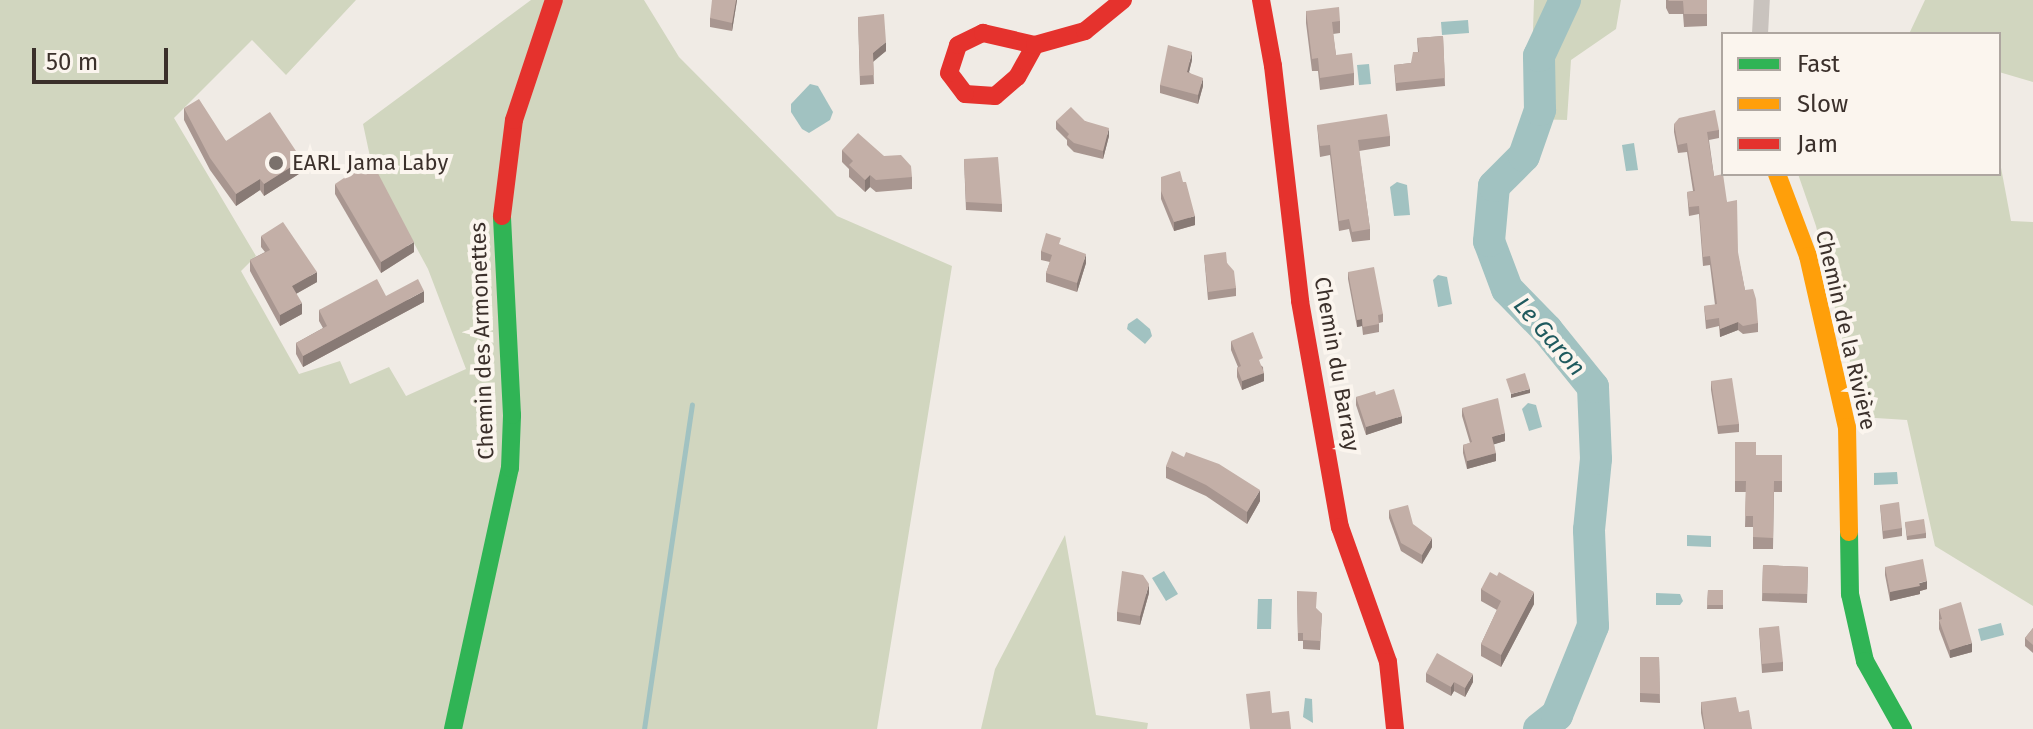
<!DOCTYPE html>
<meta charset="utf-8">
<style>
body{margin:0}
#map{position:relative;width:2033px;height:729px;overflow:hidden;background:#f0ebe5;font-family:"Fira Sans",sans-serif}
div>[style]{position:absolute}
.green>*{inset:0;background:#d1d6bf}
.water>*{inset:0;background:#a1c2c1}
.stream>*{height:5px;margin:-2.5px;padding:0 2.5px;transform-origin:2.5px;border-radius:2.5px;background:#a1c2c1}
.river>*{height:32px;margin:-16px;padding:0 16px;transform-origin:16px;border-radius:16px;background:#a1c2c1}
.street>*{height:16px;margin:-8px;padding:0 8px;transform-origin:8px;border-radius:8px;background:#c9c3be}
.fast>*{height:18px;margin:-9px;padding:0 9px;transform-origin:9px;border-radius:9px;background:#30b455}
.slow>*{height:18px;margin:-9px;padding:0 9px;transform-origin:9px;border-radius:9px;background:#ff9f0a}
.jam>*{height:18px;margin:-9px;padding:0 9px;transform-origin:9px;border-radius:9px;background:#e5322d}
.wall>*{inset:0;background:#a89690}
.shaded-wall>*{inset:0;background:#887a75}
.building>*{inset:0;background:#c3afa7}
.dots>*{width:22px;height:22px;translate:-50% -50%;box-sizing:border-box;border:4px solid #fbf5ee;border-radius:50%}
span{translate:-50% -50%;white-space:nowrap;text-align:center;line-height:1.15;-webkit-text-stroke:8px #fbf5ee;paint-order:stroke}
.poi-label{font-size:22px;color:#3b302b}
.left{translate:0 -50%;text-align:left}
.street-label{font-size:22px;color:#3b302b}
.water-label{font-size:24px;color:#1f5a5e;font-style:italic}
.legend{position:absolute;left:1721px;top:32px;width:280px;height:144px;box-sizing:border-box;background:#fbf5ee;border:2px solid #aea6a0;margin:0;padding:10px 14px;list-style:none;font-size:24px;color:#3b302b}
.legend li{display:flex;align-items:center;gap:16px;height:40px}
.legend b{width:40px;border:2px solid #aea6a0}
.scale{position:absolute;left:32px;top:48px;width:136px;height:36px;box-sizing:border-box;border:4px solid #3b302b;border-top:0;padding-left:10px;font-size:24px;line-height:28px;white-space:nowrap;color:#3b302b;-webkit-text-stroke:6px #fbf5ee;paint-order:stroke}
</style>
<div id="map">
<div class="green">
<i style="clip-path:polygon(0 0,356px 0,286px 75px,252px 40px,174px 118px,256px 256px,241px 271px,299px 374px,340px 361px,350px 384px,389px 367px,406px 396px,466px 369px,428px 269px,372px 166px,363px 124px,531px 0,644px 0,679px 57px,837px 216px,952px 266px,877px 729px,0 729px)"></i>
<i style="clip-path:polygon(1534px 0,1621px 0,1616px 29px,1571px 60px,1567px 120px,1530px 119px)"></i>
<i style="clip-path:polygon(1925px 0,2033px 0,2033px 82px,1999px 72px,1999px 34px,1909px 34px)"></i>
<i style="clip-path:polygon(1999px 157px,2011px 221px,2033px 222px,2033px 606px,1935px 546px,1907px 420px,1860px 417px,1816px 226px,1798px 174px,1999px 174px)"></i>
<i style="clip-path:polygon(1065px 535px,1096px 715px,1148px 723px,1147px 729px,981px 729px,995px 669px)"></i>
</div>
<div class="water">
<i style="clip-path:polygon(1468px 20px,1469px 33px,1442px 35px,1441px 22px)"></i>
<i style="clip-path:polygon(1369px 64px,1371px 84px,1359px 85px,1357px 65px)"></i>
<i style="clip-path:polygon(810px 84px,818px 86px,833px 112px,830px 120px,809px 133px,802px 129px,791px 112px,791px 104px)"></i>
<i style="clip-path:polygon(1634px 143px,1638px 170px,1626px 171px,1622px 145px)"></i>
<i style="clip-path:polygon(1397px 182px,1407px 185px,1410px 215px,1394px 216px,1390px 187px)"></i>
<i style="clip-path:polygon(1438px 275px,1447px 277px,1452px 304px,1438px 307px,1433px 280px)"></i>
<i style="clip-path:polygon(1137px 318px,1150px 329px,1152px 336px,1145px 344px,1127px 329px,1128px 324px)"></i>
<i style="clip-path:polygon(1528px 403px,1536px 405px,1542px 427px,1529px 431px,1522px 409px)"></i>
<i style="clip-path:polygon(1897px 472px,1898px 484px,1874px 485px,1874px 473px)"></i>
<i style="clip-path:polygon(1687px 535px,1711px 536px,1711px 547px,1687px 546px)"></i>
<i style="clip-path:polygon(1164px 571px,1178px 594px,1166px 601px,1152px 578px)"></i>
<i style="clip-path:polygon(1656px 593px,1680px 594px,1683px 601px,1680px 605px,1656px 605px)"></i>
<i style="clip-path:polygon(1258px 599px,1272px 599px,1271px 629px,1257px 629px)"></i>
<i style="clip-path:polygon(2001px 623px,2004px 635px,1981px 641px,1978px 629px)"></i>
<i style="clip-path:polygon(1305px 698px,1312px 699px,1313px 723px,1303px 717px)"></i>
</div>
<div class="stream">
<i style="left:644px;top:729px;width:328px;rotate:-81.6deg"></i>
</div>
<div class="river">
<i style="left:1539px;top:729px;width:23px;rotate:-38deg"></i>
<i style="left:1557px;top:715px;width:96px;rotate:-68deg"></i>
<i style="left:1593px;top:626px;width:96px;rotate:-92.4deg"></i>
<i style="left:1589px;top:530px;width:71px;rotate:-84.4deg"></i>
<i style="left:1596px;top:459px;width:72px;rotate:-92.4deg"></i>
<i style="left:1593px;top:387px;width:73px;rotate:-128.9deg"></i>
<i style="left:1547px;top:330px;width:57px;rotate:-134.3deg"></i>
<i style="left:1507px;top:289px;width:51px;rotate:-110.6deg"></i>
<i style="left:1489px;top:241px;width:55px;rotate:-84.8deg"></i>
<i style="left:1494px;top:186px;width:42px;rotate:-45deg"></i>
<i style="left:1524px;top:156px;width:49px;rotate:-70.8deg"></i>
<i style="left:1540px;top:110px;width:54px;rotate:-91.1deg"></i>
<i style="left:1539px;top:56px;width:62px;rotate:-65.1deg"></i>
</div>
<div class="street">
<i style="left:1760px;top:34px;width:34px;rotate:-87deg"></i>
</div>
<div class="fast">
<i style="left:1849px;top:532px;width:62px;rotate:89.1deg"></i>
<i style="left:1850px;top:594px;width:69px;rotate:77.4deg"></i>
<i style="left:1865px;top:661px;width:78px;rotate:60.8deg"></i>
<i style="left:453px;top:729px;width:267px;rotate:-77.7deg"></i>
<i style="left:510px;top:468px;width:53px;rotate:-87.8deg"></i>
<i style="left:512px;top:415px;width:199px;rotate:-92.9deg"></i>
</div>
<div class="slow">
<i style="left:1777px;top:174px;width:88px;rotate:69.3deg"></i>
<i style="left:1808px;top:256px;width:175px;rotate:77.2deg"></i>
<i style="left:1847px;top:427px;width:105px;rotate:88.9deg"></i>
</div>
<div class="jam">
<i style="left:1261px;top:0;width:67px;rotate:79.7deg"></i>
<i style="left:1273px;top:66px;width:237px;rotate:83.4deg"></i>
<i style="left:1300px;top:301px;width:230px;rotate:80deg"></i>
<i style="left:1340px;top:527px;width:143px;rotate:70.4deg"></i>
<i style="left:1388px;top:662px;width:67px;rotate:84deg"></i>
<i style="left:1035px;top:45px;width:37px;rotate:119deg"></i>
<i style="left:1017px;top:77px;width:29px;rotate:139deg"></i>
<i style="left:995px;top:96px;width:30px;rotate:-176deg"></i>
<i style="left:965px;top:94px;width:26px;rotate:-127deg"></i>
<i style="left:949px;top:73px;width:29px;rotate:-72deg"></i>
<i style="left:958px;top:45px;width:28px;rotate:-26deg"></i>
<i style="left:983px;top:33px;width:53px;rotate:13deg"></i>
<i style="left:1035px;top:45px;width:52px;rotate:-15.6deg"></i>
<i style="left:1085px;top:31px;width:49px;rotate:-39.2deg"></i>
<i style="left:502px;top:216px;width:97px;rotate:-82.9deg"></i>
<i style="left:514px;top:120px;width:126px;rotate:-71.6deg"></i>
</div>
<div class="wall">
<i style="clip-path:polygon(737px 0,732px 31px,710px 27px,710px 18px)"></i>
<i style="clip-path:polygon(1666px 0,1707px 0,1707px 26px,1684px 27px,1683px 14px,1669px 14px,1666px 8px)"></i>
<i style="clip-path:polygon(1306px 11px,1340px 21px,1340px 33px,1333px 34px,1336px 55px,1354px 73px,1354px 85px,1320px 90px,1318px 71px,1312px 71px,1306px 23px)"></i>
<i style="clip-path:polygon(858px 17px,886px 51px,873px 61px,874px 84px,860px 85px)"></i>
<i style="clip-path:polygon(1443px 36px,1445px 86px,1396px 91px,1394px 65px,1411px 63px,1418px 52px,1417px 38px)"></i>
<i style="clip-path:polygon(1192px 60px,1189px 72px,1203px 86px,1198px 104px,1160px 93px,1160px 85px)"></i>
<i style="clip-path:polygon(184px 108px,226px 141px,302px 172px,264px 196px,260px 190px,236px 206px,210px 170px,184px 120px)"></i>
<i style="clip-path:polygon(1056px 121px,1085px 121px,1109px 136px,1103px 159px,1074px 152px,1067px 145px,1067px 140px,1056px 129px)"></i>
<i style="clip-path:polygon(1674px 124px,1719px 130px,1719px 138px,1709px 140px,1714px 176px,1727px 202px,1745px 290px,1758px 323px,1758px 332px,1743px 334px,1738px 330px,1720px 337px,1719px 326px,1706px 329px,1704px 306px,1715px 305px,1710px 265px,1703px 266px,1699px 214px,1689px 216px,1687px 192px,1693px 191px,1687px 152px,1678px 153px,1674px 132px)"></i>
<i style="clip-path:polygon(1317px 125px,1390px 136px,1390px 146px,1359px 151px,1370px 229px,1370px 240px,1352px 242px,1349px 229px,1339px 231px,1330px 155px,1320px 157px)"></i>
<i style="clip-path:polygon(842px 150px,884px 156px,912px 177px,912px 189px,876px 192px,870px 187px,865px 192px,849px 177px,849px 169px,842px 162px)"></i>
<i style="clip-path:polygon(964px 159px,1002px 204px,1002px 212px,966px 210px)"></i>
<i style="clip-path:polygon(1161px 177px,1195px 225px,1174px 231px,1161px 199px)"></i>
<i style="clip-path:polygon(335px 184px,414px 252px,381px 273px,335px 194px)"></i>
<i style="clip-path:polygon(261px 236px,317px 282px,296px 294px,302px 314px,280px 326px,250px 271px,250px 260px,265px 252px,261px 247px)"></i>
<i style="clip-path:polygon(1061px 245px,1086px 263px,1077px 292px,1046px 282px,1046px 273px,1050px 262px,1041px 260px,1041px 251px)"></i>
<i style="clip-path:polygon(1204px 255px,1227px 263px,1236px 288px,1236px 296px,1208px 300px)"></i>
<i style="clip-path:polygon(1348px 272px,1383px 314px,1383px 322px,1379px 323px,1379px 332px,1363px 335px,1362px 326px,1357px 327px,1348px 279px)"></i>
<i style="clip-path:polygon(386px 296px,424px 302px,303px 367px,296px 354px,296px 343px,323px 328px,319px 321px,319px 310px)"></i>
<i style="clip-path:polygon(1231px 341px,1263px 367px,1264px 381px,1242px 390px,1237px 377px,1237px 368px,1238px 367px,1231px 350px)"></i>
<i style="clip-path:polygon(1711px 381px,1739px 424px,1739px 432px,1718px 434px,1711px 390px)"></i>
<i style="clip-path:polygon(1376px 395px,1402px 423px,1366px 435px,1356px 405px,1356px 397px)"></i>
<i style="clip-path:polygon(1462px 408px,1505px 441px,1494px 444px,1496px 461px,1467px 469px,1463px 453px,1463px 445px,1470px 443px,1462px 416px)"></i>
<i style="clip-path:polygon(1735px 442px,1756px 455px,1782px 455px,1782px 492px,1774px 492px,1773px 549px,1753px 549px,1753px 527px,1745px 527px,1746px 492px,1735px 492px)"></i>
<i style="clip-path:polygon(1166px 466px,1260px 501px,1247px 524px,1206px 496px,1166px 478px)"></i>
<i style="clip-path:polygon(1880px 505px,1902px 528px,1902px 536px,1883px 539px)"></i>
<i style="clip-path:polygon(1389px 510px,1432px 547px,1422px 564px,1401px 551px,1389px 518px)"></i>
<i style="clip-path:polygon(1905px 522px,1926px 533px,1926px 538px,1907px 540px)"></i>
<i style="clip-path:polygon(1763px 565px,1808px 567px,1807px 603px,1762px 601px)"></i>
<i style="clip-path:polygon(1885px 567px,1927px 589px,1920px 591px,1920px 594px,1890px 601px,1885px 575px)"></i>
<i style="clip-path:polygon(1497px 576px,1534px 604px,1501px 667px,1481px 656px,1481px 644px,1497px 610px,1481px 601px,1481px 589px)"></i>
<i style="clip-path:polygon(1708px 590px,1723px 590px,1723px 609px,1707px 609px)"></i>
<i style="clip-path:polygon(1297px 591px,1322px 614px,1320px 650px,1303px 649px,1303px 641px,1298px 641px)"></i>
<i style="clip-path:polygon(1149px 593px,1140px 625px,1117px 621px,1117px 612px)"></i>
<i style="clip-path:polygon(1939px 609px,1972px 652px,1950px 658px,1939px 629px)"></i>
<i style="clip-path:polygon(1759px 628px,1783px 662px,1783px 671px,1762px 673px)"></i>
<i style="clip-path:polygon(2033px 628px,2033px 653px,2025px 646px,2025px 638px)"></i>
<i style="clip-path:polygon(1640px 657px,1659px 657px,1660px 703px,1640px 702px)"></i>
<i style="clip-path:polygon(1426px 673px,1473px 682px,1465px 697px,1454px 691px,1451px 696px,1426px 682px)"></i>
<i style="clip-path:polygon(1701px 702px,1739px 712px,1752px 729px,1704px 729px,1701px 713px)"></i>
</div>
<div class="shaded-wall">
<i style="clip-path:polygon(736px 0,737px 0,732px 31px,732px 23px)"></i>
<i style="clip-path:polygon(886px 42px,886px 51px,873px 62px,873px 53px)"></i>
<i style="clip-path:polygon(1192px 52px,1192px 60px,1187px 80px,1187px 72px)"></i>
<i style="clip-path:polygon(1203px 78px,1203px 86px,1198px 104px,1198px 95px)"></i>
<i style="clip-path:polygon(1109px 128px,1109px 136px,1103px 159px,1103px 151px)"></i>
<i style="clip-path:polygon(302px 160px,302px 172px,264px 196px,264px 184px)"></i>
<i style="clip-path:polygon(870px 175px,870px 187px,865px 192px,865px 180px)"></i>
<i style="clip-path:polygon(260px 179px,260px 190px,236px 206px,236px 194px)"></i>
<i style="clip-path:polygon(1195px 216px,1195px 225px,1174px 231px,1174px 222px)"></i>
<i style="clip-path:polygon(414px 242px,414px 252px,381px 273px,381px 262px)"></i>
<i style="clip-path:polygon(1086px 254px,1086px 263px,1077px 292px,1077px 283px)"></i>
<i style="clip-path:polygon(317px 272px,317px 282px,292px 296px,292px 286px)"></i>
<i style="clip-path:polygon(424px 291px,424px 302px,303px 367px,303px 356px)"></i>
<i style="clip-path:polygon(302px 303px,302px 314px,280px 326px,280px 315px)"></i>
<i style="clip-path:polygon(1362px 319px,1362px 326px,1357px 327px,1357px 320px)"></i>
<i style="clip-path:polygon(1738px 322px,1738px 330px,1720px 337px,1720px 329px)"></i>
<i style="clip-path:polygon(1264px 373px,1264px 381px,1242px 390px,1242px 381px)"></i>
<i style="clip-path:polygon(1530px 389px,1530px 393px,1511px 398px,1511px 394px)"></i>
<i style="clip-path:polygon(1402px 416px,1402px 423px,1366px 435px,1366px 427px)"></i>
<i style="clip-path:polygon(1505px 433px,1505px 441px,1492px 445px,1492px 437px)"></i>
<i style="clip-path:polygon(1496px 453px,1496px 461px,1467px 469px,1467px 461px)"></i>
<i style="clip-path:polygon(1260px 490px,1260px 501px,1247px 524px,1247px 512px)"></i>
<i style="clip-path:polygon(1432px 538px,1432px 547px,1422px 564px,1422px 555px)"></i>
<i style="clip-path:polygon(1927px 581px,1927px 589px,1920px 591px,1920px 594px,1890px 601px,1890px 592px)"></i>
<i style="clip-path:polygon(1149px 584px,1149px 593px,1140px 625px,1140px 616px)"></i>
<i style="clip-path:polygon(1534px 592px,1534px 604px,1501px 667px,1501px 655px)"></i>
<i style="clip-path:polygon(1972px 643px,1972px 652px,1950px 658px,1950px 650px)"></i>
<i style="clip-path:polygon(1473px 674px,1473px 682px,1465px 697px,1465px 688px)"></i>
<i style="clip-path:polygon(1454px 682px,1454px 691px,1451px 696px,1451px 687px)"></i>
</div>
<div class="building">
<i style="clip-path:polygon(712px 0,736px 0,732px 23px,710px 18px)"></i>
<i style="clip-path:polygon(1668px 0,1707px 0,1707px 14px,1684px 14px,1683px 1px,1669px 1px)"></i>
<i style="clip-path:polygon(1339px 7px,1340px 21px,1332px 22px,1336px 55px,1352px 53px,1354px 73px,1320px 78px,1318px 58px,1312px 59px,1306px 11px)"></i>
<i style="clip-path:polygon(884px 14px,886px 42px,873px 53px,874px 75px,860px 76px,858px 17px)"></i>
<i style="clip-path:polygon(1443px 36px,1445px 78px,1396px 83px,1394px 65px,1411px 63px,1413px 52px,1419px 52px,1417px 38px)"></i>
<i style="clip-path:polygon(1168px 45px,1192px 52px,1187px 72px,1203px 78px,1198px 95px,1160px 85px)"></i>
<i style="clip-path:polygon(199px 99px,226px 141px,270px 112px,302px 160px,264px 184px,260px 179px,236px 194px,210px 158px,184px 108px)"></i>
<i style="clip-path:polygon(1071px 107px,1085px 121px,1109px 128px,1103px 151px,1074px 143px,1067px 137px,1069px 134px,1056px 121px)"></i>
<i style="clip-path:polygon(1715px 110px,1719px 130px,1707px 132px,1714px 176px,1723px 174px,1727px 202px,1737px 200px,1738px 252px,1745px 290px,1753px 289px,1756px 299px,1758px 323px,1743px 326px,1738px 322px,1720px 329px,1719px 318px,1706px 320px,1704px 306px,1717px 304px,1710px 256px,1703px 257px,1699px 206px,1689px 207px,1687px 192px,1695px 191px,1690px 163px,1687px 143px,1678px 145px,1674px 124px,1679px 118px)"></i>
<i style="clip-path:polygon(1387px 114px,1390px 136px,1358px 140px,1370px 229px,1352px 232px,1349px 219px,1339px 221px,1330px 145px,1320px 146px,1317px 125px)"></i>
<i style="clip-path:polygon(858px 133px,884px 156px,901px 155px,911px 166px,912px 177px,876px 180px,870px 175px,865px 180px,849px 165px,853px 161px,842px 150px)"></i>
<i style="clip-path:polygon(998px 157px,1002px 204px,966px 202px,964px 159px)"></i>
<i style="clip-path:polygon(371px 160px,414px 242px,381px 262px,335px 184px)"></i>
<i style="clip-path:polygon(1180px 171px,1183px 182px,1186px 182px,1195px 216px,1174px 222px,1161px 191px,1161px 177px)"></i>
<i style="clip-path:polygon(283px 222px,317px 272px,292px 286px,302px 303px,280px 315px,250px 260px,270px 250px,261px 236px)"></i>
<i style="clip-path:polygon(1046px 233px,1061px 238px,1059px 244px,1086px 254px,1077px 283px,1046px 273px,1052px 255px,1041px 251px)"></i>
<i style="clip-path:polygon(1226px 252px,1227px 263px,1234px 271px,1236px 288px,1208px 292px,1204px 255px)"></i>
<i style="clip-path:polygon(1374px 267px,1383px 314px,1378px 315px,1379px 324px,1363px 327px,1362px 319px,1357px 320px,1348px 272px)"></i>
<i style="clip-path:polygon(377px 279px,386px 296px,418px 279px,424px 291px,303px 356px,296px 343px,327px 326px,319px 310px)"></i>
<i style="clip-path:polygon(1253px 332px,1263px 358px,1259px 360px,1264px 373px,1242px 381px,1237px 368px,1241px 366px,1231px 341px)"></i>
<i style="clip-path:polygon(1525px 373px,1530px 389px,1511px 394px,1506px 379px)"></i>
<i style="clip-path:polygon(1732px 378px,1739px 424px,1718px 426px,1711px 381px)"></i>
<i style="clip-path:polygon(1394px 389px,1402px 416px,1366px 427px,1356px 397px,1375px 391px,1376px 395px)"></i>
<i style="clip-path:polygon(1498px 398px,1505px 433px,1492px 437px,1496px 453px,1467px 461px,1463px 445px,1472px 442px,1462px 408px)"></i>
<i style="clip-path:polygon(1735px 442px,1756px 442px,1756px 455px,1782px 455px,1782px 481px,1774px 481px,1773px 538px,1753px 537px,1753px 516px,1745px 516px,1746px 481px,1735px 481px)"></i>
<i style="clip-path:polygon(1172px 451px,1184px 457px,1186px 452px,1219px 464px,1260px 490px,1247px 512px,1206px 485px,1166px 466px)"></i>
<i style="clip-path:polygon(1899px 502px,1902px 528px,1883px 531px,1880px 505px)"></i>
<i style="clip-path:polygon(1408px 505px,1413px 524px,1432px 538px,1422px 555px,1401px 543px,1389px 510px)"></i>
<i style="clip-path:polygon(1924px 519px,1926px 533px,1907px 536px,1905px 522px)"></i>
<i style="clip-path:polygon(1923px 559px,1927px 581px,1919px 583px,1920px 586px,1890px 592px,1885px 567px)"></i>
<i style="clip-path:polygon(1763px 565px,1808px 567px,1807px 594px,1762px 593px)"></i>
<i style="clip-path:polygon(1122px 571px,1143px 575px,1149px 584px,1140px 616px,1117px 612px)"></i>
<i style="clip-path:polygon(1490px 572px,1497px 576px,1499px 572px,1534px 592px,1501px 655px,1481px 644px,1501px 601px,1481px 589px)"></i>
<i style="clip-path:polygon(1708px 590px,1723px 590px,1723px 605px,1707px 605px)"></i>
<i style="clip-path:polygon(1297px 591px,1317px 592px,1316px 608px,1322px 614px,1320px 641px,1303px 640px,1303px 633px,1298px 633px)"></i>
<i style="clip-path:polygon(1961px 602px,1972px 643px,1950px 650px,1939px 620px,1942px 619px,1939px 609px)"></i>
<i style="clip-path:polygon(1779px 626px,1783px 662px,1762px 664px,1759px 628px)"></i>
<i style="clip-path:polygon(2033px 628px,2033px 645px,2025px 638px)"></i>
<i style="clip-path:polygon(1437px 653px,1473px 674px,1465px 688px,1454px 682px,1451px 687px,1426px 673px)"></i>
<i style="clip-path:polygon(1640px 657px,1659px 657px,1660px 694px,1640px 693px)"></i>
<i style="clip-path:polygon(1270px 691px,1272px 713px,1289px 711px,1291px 729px,1250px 729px,1246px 694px)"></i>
<i style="clip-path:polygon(1736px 697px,1739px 712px,1749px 710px,1752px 729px,1705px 729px,1701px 702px)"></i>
</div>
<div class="dots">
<i style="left:276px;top:163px;background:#7a716c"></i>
</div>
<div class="poi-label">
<span class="left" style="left:292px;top:163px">EARL Jama Laby</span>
</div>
<div class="street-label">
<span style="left:1846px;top:330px;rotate:77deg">Chemin de la Rivière</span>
<span style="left:482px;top:341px;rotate:-92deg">Chemin des Armonettes</span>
<span style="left:1337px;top:364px;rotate:80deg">Chemin du Barray</span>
</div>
<div class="water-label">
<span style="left:1549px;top:337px;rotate:49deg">Le Garon</span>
</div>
<ul class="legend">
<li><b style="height:10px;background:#30b455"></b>Fast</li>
<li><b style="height:10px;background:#ff9f0a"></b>Slow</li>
<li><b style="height:10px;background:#e5322d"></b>Jam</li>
</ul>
<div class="scale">50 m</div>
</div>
